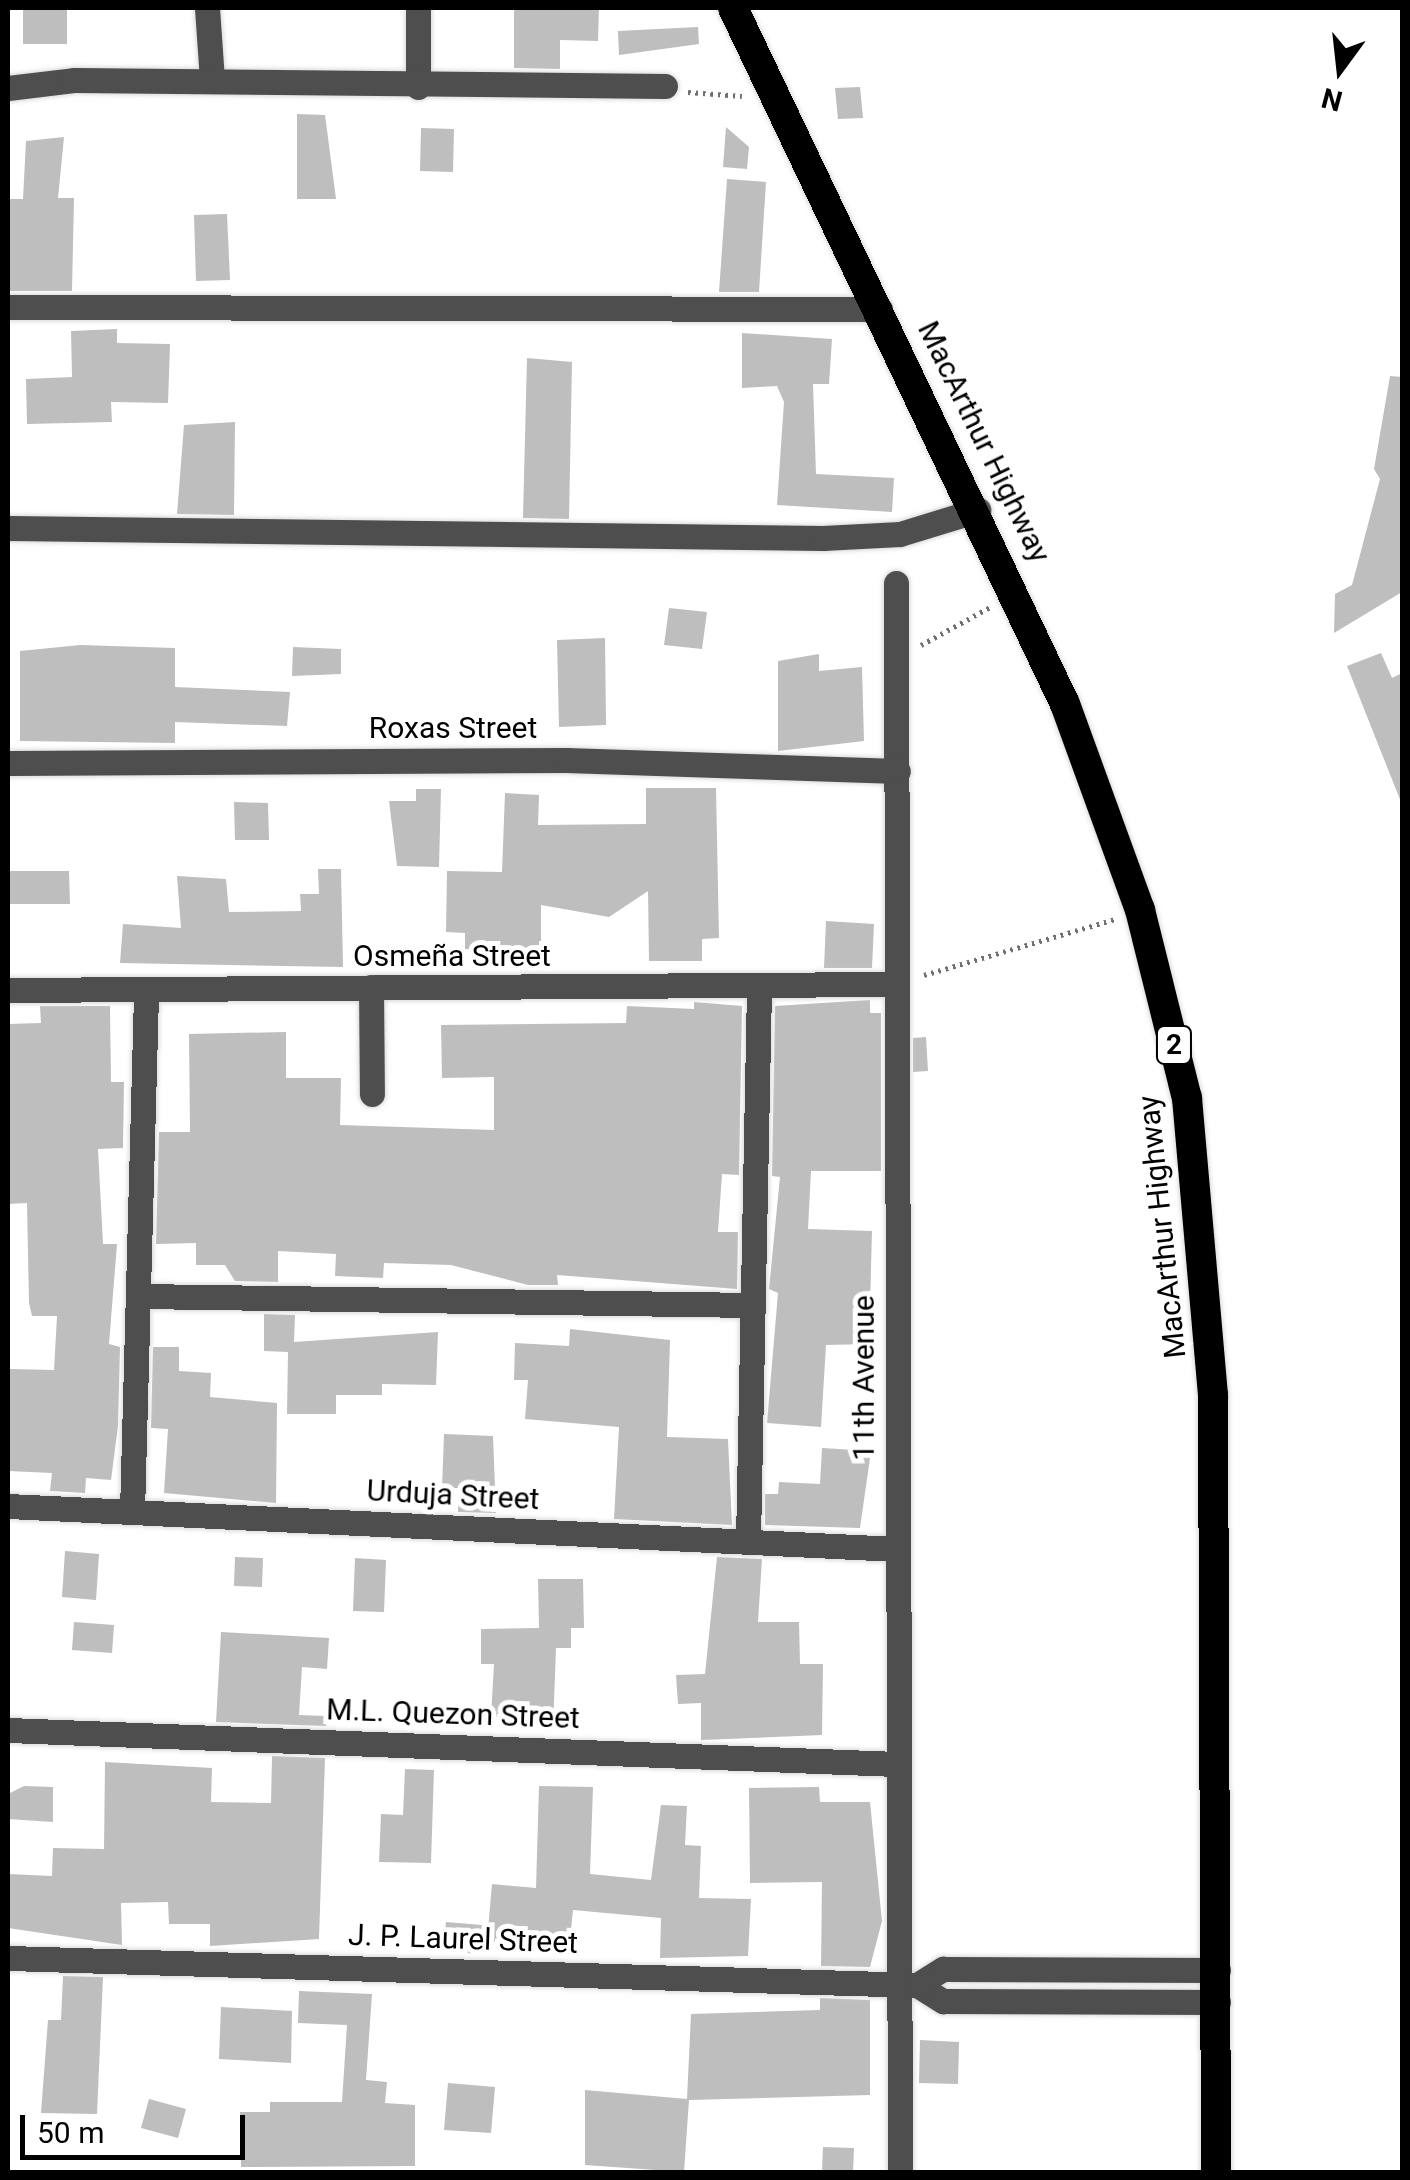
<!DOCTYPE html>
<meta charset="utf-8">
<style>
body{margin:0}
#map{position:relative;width:1410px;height:2180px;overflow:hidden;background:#fff;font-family:Roboto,sans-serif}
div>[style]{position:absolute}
.building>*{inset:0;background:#bebebe}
.path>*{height:5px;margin-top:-2.5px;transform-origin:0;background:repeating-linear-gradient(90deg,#707070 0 2.5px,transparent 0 7.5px)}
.roads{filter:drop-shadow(0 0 2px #dbdbdb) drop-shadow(0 0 2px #dbdbdb)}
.minor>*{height:25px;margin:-12.5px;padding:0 12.5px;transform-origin:12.5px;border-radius:12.5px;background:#4e4e4e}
.highway>*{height:30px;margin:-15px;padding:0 15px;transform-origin:15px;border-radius:15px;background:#000}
span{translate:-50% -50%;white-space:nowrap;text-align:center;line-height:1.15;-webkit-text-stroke:10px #fff;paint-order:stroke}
.shield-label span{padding:2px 8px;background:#fff;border:2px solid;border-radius:8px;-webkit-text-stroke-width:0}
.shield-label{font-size:28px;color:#000;font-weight:700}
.street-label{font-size:30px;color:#000}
.frame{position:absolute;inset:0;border:10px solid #000;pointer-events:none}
.north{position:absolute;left:1290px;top:20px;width:100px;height:100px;-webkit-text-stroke:8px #fff;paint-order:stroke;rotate:195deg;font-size:28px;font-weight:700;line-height:40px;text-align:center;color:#000}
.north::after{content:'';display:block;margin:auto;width:35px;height:45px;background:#000;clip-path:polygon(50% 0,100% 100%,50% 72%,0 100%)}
.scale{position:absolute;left:20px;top:2115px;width:225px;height:45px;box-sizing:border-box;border:5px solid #000;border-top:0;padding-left:12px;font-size:30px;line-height:35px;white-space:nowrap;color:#000;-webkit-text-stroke:8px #fff;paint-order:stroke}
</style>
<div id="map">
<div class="building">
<i style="clip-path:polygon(23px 8px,67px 8px,67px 44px,23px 44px)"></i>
<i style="clip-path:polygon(514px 8px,599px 8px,598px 41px,560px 40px,560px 69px,514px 68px)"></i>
<i style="clip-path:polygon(698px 27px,699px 44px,619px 55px,618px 31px)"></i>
<i style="clip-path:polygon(860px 87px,863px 118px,838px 119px,835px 88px)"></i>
<i style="clip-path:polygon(297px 114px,325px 115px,336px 199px,297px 199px)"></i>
<i style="clip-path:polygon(726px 127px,749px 147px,747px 169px,723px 167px)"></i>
<i style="clip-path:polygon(421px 128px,454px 129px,453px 172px,420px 171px)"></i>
<i style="clip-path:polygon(64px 137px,58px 198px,74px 198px,72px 291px,8px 291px,8px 199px,23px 199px,26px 141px)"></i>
<i style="clip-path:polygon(727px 179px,766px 182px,759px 292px,719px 292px)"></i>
<i style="clip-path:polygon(227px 214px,230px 280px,196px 281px,194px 215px)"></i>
<i style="clip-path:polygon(117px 329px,117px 343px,170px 344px,168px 403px,111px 402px,112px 422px,27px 424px,26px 379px,72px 377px,71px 331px)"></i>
<i style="clip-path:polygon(742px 333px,832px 339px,829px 384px,813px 384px,816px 474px,894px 478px,892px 512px,777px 505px,784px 402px,777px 386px,742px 388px)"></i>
<i style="clip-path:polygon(527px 358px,572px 362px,569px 519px,523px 518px)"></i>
<i style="clip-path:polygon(1390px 376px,1402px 377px,1402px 592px,1334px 633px,1335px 594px,1352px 585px,1380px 479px,1374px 469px)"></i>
<i style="clip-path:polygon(235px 422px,234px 515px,177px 514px,184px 425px)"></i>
<i style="clip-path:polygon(669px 608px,707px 612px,702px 649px,664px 645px)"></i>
<i style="clip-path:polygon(605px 638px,606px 725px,559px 727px,557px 640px)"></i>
<i style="clip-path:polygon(80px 645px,175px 648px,175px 687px,290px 692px,287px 726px,175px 722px,175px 743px,20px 741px,20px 651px)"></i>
<i style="clip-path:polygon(293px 647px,341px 649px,341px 674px,292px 676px)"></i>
<i style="clip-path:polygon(1381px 653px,1392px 678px,1402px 673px,1401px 802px,1347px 666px)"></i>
<i style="clip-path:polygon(819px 654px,819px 671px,862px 667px,864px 741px,778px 751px,778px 661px)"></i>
<i style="clip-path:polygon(646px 788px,716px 788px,719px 938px,702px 939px,702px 961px,649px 961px,648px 891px,609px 917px,541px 905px,541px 953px,465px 949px,465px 933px,446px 932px,447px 871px,502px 872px,505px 793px,539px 795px,538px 825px,646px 824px)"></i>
<i style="clip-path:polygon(416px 789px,441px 789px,439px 867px,397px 866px,389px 801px,416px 801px)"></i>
<i style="clip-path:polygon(234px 802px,268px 803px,269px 840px,235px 840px)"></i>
<i style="clip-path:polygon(318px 869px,341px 869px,343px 967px,120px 963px,123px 924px,181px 928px,177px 876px,226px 879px,229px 912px,301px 911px,300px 894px,319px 894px)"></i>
<i style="clip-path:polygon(8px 871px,69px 871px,70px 904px,8px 904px)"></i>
<i style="clip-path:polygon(826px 921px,874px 924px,872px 968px,824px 968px)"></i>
<i style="clip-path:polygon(870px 1000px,870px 1013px,881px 1013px,881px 1171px,811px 1171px,808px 1229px,872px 1231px,869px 1344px,826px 1345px,821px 1427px,767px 1423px,778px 1293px,769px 1289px,780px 1177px,772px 1176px,775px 1006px)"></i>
<i style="clip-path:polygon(694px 1002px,742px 1006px,739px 1175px,722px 1174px,718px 1232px,738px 1232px,737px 1289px,557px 1275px,558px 1285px,528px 1285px,451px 1265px,384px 1263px,383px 1278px,335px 1276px,336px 1254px,278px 1251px,278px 1282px,235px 1281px,225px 1265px,196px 1265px,196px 1243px,156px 1244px,159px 1132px,190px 1132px,189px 1034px,286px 1032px,286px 1078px,341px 1078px,340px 1125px,494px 1130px,494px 1077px,442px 1078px,441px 1025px,626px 1023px,627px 1006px,694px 1009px)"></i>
<i style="clip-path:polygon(40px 1006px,110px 1006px,111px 1082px,124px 1082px,123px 1148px,98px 1149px,103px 1244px,117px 1244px,109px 1344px,120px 1347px,118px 1426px,111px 1480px,86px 1478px,85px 1493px,50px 1491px,52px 1473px,8px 1471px,10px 1369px,54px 1370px,57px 1316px,32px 1316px,29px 1303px,27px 1203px,8px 1204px,8px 1024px,41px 1023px)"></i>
<i style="clip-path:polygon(926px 1037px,928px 1071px,913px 1072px,913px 1038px)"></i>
<i style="clip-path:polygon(264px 1314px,295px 1315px,294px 1342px,438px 1332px,436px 1385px,382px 1384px,382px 1395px,336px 1395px,336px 1414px,287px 1414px,288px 1352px,264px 1351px)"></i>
<i style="clip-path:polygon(570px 1329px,670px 1340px,667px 1437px,728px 1439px,732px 1525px,614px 1519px,619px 1427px,525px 1419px,528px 1380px,514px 1380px,515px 1343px,569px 1346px)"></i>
<i style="clip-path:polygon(153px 1347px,179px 1347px,179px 1371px,211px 1373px,210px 1397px,277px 1403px,276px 1503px,164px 1493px,168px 1429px,151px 1428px)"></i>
<i style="clip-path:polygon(444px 1434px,493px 1436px,496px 1513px,458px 1512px,459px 1488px,442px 1488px)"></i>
<i style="clip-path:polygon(822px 1448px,871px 1451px,860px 1528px,765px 1525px,765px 1494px,778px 1494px,779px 1482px,820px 1484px)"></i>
<i style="clip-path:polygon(65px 1551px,99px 1554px,96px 1600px,62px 1597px)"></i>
<i style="clip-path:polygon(235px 1557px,263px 1558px,262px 1587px,234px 1586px)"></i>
<i style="clip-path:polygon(717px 1557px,762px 1559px,758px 1622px,799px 1622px,800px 1664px,823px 1664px,822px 1735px,701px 1740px,701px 1703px,678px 1704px,676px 1675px,705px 1674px)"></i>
<i style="clip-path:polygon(355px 1558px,386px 1560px,384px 1612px,353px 1611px)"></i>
<i style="clip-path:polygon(538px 1579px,583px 1579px,584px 1628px,571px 1628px,571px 1648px,556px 1648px,553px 1730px,491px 1716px,494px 1664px,481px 1664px,481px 1629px,539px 1628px)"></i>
<i style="clip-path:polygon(74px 1622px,114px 1625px,112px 1653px,72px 1650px)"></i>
<i style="clip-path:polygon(221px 1632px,329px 1638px,327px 1669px,302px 1667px,299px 1715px,326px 1716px,326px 1726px,216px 1722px)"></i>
<i style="clip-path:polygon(272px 1756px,325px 1758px,319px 1939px,210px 1946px,210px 1924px,169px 1924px,168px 1902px,121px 1903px,122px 1945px,8px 1928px,8px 1874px,52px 1876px,53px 1848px,104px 1849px,105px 1762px,212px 1768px,211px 1802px,271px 1803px)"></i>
<i style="clip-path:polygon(405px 1769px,434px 1770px,431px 1863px,379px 1862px,381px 1814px,403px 1815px)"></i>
<i style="clip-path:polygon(24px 1786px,53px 1787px,53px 1822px,8px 1819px,8px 1794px)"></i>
<i style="clip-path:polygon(539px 1786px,593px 1787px,590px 1874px,651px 1880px,661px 1805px,687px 1806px,685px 1845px,701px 1846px,699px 1898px,751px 1899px,748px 1956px,660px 1958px,661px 1918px,573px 1910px,569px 1949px,487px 1941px,492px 1884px,536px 1888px)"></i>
<i style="clip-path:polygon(819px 1787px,820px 1802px,870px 1802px,882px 1921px,870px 1967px,821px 1966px,822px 1882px,750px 1883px,749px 1788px)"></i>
<i style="clip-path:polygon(446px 1922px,482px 1925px,479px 1954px,443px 1951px)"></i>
<i style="clip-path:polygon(63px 1976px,103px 1977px,97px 2114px,41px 2113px,48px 2020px,61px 2020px)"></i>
<i style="clip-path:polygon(299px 1991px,372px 1994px,366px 2080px,387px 2082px,385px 2103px,415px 2105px,415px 2166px,241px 2167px,240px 2112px,270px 2112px,270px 2102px,342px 2102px,347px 2025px,298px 2023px)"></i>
<i style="clip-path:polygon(820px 1998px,870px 2000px,870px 2095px,689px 2100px,684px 2172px,585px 2165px,585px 2090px,687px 2099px,691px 2014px,820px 2010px)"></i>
<i style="clip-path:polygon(221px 2007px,292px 2011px,291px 2063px,219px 2059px)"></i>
<i style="clip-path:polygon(920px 2040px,959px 2042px,958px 2084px,919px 2083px)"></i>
<i style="clip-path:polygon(448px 2083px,495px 2087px,491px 2133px,444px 2130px)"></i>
<i style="clip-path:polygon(149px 2099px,186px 2109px,178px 2138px,141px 2128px)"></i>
<i style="clip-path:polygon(823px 2147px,854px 2148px,853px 2172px,822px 2172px)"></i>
</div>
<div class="path">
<i style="left:688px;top:92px;width:54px;rotate:4.2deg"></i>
<i style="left:921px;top:645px;width:79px;rotate:-28.8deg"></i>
<i style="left:924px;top:975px;width:199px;rotate:-16.3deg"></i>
</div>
<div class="roads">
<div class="minor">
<i style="left:207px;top:8px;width:72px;rotate:86deg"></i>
<i style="left:418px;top:87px;width:79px;rotate:-90deg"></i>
<i style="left:8px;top:88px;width:66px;rotate:-6.9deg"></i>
<i style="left:74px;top:80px;width:591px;rotate:0.58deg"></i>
<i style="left:8px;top:307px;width:872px;rotate:0.13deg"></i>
<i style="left:8px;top:528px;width:815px;rotate:0.7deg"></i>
<i style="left:823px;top:538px;width:77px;rotate:-3deg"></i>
<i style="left:900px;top:534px;width:82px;rotate:-17.1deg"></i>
<i style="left:896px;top:583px;width:1589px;rotate:89.86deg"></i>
<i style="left:8px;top:763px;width:558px;rotate:-0.31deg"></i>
<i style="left:566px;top:760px;width:332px;rotate:1.9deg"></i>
<i style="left:371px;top:987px;width:107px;rotate:89.5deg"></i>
<i style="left:8px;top:990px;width:889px;rotate:-0.39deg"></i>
<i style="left:139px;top:1296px;width:613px;rotate:0.84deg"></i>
<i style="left:8px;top:1506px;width:889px;rotate:2.77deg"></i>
<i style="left:132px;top:1512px;width:518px;rotate:-88.45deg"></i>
<i style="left:748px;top:1541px;width:553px;rotate:-88.86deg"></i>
<i style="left:8px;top:1730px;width:889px;rotate:2.19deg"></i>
<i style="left:8px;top:1958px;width:909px;rotate:1.7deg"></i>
<i style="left:917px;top:1985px;width:31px;rotate:32deg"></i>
<i style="left:943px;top:2001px;width:275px;rotate:0.2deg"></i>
<i style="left:917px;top:1985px;width:31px;rotate:-32deg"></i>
<i style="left:943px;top:1969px;width:275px;rotate:0.2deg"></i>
</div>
<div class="highway">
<i style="left:733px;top:8px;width:771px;rotate:64.5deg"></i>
<i style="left:1065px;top:704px;width:219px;rotate:70deg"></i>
<i style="left:1140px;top:910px;width:194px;rotate:76deg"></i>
<i style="left:1187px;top:1098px;width:298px;rotate:85deg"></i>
<i style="left:1213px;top:1395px;width:777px;rotate:89.78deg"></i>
</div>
</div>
<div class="shield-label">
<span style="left:1174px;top:1045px">2</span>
</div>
<div class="street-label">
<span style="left:984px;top:442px;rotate:64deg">MacArthur Highway</span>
<span style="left:453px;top:728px">Roxas Street</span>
<span style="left:452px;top:956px">Osmeña Street</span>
<span style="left:1162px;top:1227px;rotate:-96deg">MacArthur Highway</span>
<span style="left:864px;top:1378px;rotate:-90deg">11th Avenue</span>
<span style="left:453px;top:1495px;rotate:3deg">Urduja Street</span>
<span style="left:453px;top:1714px;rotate:2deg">M.L. Quezon Street</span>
<span style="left:463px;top:1939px;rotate:2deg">J. P. Laurel Street</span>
</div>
<div class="frame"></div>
<div class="north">N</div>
<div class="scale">50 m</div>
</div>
